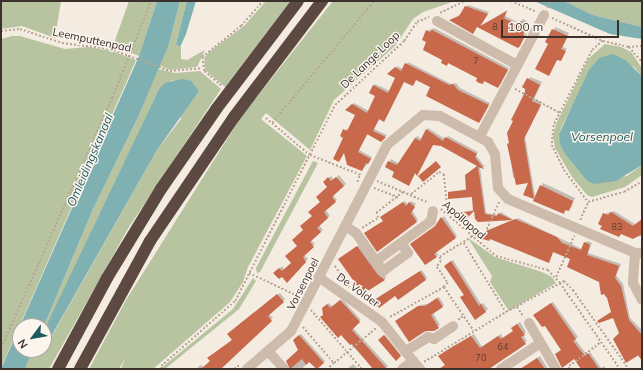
<!DOCTYPE html>
<style>
body{margin:0}
#map{position:relative;width:643px;height:370px;overflow:hidden;background:#f4ebe1;font-family:Mulish,sans-serif}
div>[style]{position:absolute}
.green>*{inset:0;background:#b8c4a0}
.water>*{inset:0;background:#7fb0b2}
.shadow>*{inset:0;background:#0003}
.building>*{inset:0;background:#c8694b}
.path>*{height:1.5px;margin-top:-0.75px;transform-origin:0;background:repeating-linear-gradient(90deg,#b9a596 0 2px,transparent 0 4px)}
.minor>*{height:10px;margin:-5px;padding:0 5px;transform-origin:5px;border-radius:5px;background:#cdbbac}
.highway>*{height:12px;margin:-6px;padding:0 6px;transform-origin:6px;border-radius:6px;background:#5c4a42}
span{translate:-50% -50%;white-space:nowrap;text-align:center;line-height:1.15;-webkit-text-stroke:3px #fbf5ee;paint-order:stroke}
.number-label{font-size:9px;color:#5e3e33}
.number-label span{-webkit-text-stroke-width:0}
.street-label{font-size:11px;color:#3b302b}
.water-label{font-size:12px;color:#1f5a5e;font-style:italic}
.frame{position:absolute;inset:0;border:2px solid #3b302b;pointer-events:none}
.north{position:absolute;left:12px;top:318px;width:40px;height:40px;box-sizing:border-box;background:#fbf5ee;border:1px solid #aea6a0;border-radius:50%;rotate:238deg;font-size:11px;font-weight:700;line-height:16px;text-align:center;color:#3b302b}
.north::after{content:'';display:block;margin:auto;width:14px;height:18px;background:#1f5a5e;clip-path:polygon(50% 0,100% 100%,50% 72%,0 100%)}
.scale{position:absolute;left:501px;top:20px;width:118px;height:18px;box-sizing:border-box;border:2px solid #3b302b;border-top:0;padding-left:5px;font-size:12px;line-height:14px;white-space:nowrap;color:#3b302b;-webkit-text-stroke:3px #fbf5ee;paint-order:stroke}
</style>
<div id="map">
<div class="green">
<i style="clip-path:polygon(1px 1px,61px 1px,55px 38px,22px 26px,1px 29px)"></i>
<i style="clip-path:polygon(129px 1px,157px 1px,139px 56px,113px 46px)"></i>
<i style="clip-path:polygon(180px 1px,187px 1px,176px 44px,181px 47px,181px 59px,187px 60px,205px 50px,197px 67px,170px 70px,159px 65px,169px 44px)"></i>
<i style="clip-path:polygon(266px 1px,290px 1px,225px 87px,205px 70px,204px 58px,209px 52px,244px 26px)"></i>
<i style="clip-path:polygon(333px 1px,455px 1px,423px 12px,413px 19px,395px 46px,334px 100px,310px 150px,266px 113px,261px 119px,307px 156px,248px 267px,243px 282px,230px 302px,153px 369px,121px 369px,125px 359px,119px 369px,89px 369px,126px 300px,241px 117px)"></i>
<i style="clip-path:polygon(564px 1px,642px 1px,642px 27px,593px 15px)"></i>
<i style="clip-path:polygon(12px 36px,20px 36px,65px 49px,88px 47px,112px 51px,136px 60px,1px 368px,1px 39px)"></i>
<i style="clip-path:polygon(605px 44px,621px 47px,631px 52px,642px 68px,642px 76px,634px 67px,595px 63px,562px 126px,559px 134px,565px 154px,587px 181px,627px 176px,642px 165px,642px 175px,625px 187px,592px 197px,587px 195px,572px 177px,555px 148px,553px 136px,556px 124px,588px 59px)"></i>
<i style="clip-path:polygon(158px 69px,175px 73px,200px 71px,221px 89px,129px 227px,49px 369px,25px 369px,33px 350px,42px 352px,44px 350px,157px 150px,181px 119px,173px 80px,159px 89px,44px 332px,44px 326px,93px 209px,139px 115px)"></i>
<i style="clip-path:polygon(313px 161px,318px 163px,260px 272px,257px 273px,256px 268px)"></i>
<i style="clip-path:polygon(468px 238px,495px 257px,542px 272px,552px 277px,556px 283px,509px 311px,490px 282px,492px 276px)"></i>
<i style="clip-path:polygon(253px 278px,256px 281px,239px 309px,165px 369px,160px 369px,233px 309px)"></i>
</div>
<div class="water">
<i style="clip-path:polygon(157px 1px,180px 1px,169px 44px,139px 115px,93px 209px,44px 326px,20px 326px,20px 350px,33px 350px,25px 369px,1px 369px,139px 56px)"></i>
<i style="clip-path:polygon(187px 1px,196px 1px,186px 34px,180px 47px,176px 44px)"></i>
<i style="clip-path:polygon(534px 1px,564px 1px,593px 15px,642px 27px,642px 39px,610px 34px)"></i>
<i style="clip-path:polygon(613px 54px,625px 60px,642px 76px,642px 165px,616px 181px,594px 184px,587px 181px,565px 154px,560px 144px,559px 134px,589px 70px,599px 58px)"></i>
<i style="clip-path:polygon(182px 79px,191px 81px,199px 91px,157px 150px,44px 349px,44px 332px,48px 322px,159px 89px,165px 83px)"></i>
</div>
<div class="shadow">
<i style="clip-path:polygon(468px 5px,489px 12px,480px 27px,507px 10px,505px 16px,520px 23px,523px 19px,528px 22px,524px 33px,527px 34px,520px 44px,477px 26px,451px 20px,461px 14px)"></i>
<i style="clip-path:polygon(555px 27px,569px 33px,563px 47px,567px 49px,557px 59px,549px 44px)"></i>
<i style="clip-path:polygon(434px 28px,509px 68px,500px 85px,498px 87px,485px 81px,482px 83px,479px 78px,449px 62px,447px 64px,428px 42px,427px 31px)"></i>
<i style="clip-path:polygon(408px 62px,451px 84px,456px 83px,460px 88px,490px 103px,481px 120px,479px 122px,432px 86px,417px 79px,404px 81px,386px 118px,384px 120px,380px 118px,374px 129px,387px 135px,381px 140px,368px 134px,359px 150px,372px 157px,370px 161px,362px 170px,344px 152px,339px 161px,344px 130px,349px 129px,356px 114px,347px 110px,354px 103px,369px 111px,376px 95px,373px 86px,375px 84px,390px 91px,396px 78px,389px 74px,397px 66px,403px 69px)"></i>
<i style="clip-path:polygon(530px 77px,542px 82px,534px 99px,542px 102px,525px 136px,535px 196px,533px 198px,529px 182px,513px 177px,508px 133px,525px 93px,527px 88px,524px 87px)"></i>
<i style="clip-path:polygon(428px 128px,445px 139px,448px 136px,478px 152px,476px 155px,485px 167px,480px 167px,486px 213px,498px 215px,501px 212px,512px 219px,478px 221px,475px 209px,464px 219px,458px 213px,474px 210px,472px 196px,449px 192px,467px 189px,478px 166px,441px 145px,433px 144px,409px 184px,387px 166px,391px 159px,400px 164px,415px 138px,417px 136px,422px 139px)"></i>
<i style="clip-path:polygon(339px 175px,346px 184px,333px 195px,337px 200px,326px 210px,330px 216px,319px 225px,323px 230px,311px 240px,315px 244px,304px 255px,308px 259px,295px 271px,282px 275px,275px 273px,282px 266px,284px 269px,292px 263px,305px 230px,328px 187px,324px 182px,331px 176px,334px 180px)"></i>
<i style="clip-path:polygon(543px 183px,575px 198px,571px 208px,563px 212px,535px 200px)"></i>
<i style="clip-path:polygon(405px 201px,408px 205px,411px 201px,416px 204px,412px 210px,418px 220px,416px 221px,384px 220px,384px 215px)"></i>
<i style="clip-path:polygon(614px 211px,635px 224px,642px 220px,642px 236px,633px 237px,621px 234px,619px 236px,604px 214px)"></i>
<i style="clip-path:polygon(444px 216px,457px 236px,436px 251px,438px 255px,425px 264px,436px 226px)"></i>
<i style="clip-path:polygon(518px 218px,582px 249px,587px 241px,590px 242px,592px 243px,588px 253px,621px 264px,616px 275px,623px 284px,630px 318px,642px 330px,642px 354px,627px 362px,616px 310px,600px 281px,571px 259px,554px 251px,549px 261px,490px 238px,476px 235px)"></i>
<i style="clip-path:polygon(359px 245px,386px 278px,384px 280px,341px 258px)"></i>
<i style="clip-path:polygon(453px 260px,481px 304px,483px 303px,488px 309px,476px 319px,461px 297px,465px 294px,447px 264px)"></i>
<i style="clip-path:polygon(422px 270px,427px 278px,425px 280px,396px 295px,377px 298px)"></i>
<i style="clip-path:polygon(280px 293px,285px 299px,269px 314px,273px 318px,218px 369px,196px 369px,201px 365px,204px 368px,233px 339px,230px 332px)"></i>
<i style="clip-path:polygon(439px 297px,444px 305px,433px 313px,440px 325px,409px 340px,398px 320px,420px 305px,428px 304px)"></i>
<i style="clip-path:polygon(342px 299px,361px 320px,353px 328px,388px 366px,385px 369px,374px 369px,324px 315px,325px 307px,329px 303px,333px 307px)"></i>
<i style="clip-path:polygon(553px 302px,578px 337px,575px 339px,587px 355px,590px 352px,601px 368px,604px 366px,606px 369px,582px 369px,575px 358px,562px 350px,537px 313px)"></i>
<i style="clip-path:polygon(520px 322px,526px 332px,523px 335px,527px 341px,487px 369px,447px 369px,440px 356px,474px 334px,482px 347px,501px 334px,503px 338px,514px 331px,514px 326px)"></i>
<i style="clip-path:polygon(301px 334px,325px 361px,316px 369px,309px 361px,302px 369px,290px 369px,287px 361px,300px 350px,294px 340px)"></i>
<i style="clip-path:polygon(385px 335px,401px 355px,396px 359px,379px 340px)"></i>
<i style="clip-path:polygon(540px 356px,548px 369px,524px 369px,526px 366px)"></i>
<i style="clip-path:polygon(353px 364px,358px 369px,347px 369px)"></i>
</div>
<div class="building">
<i style="clip-path:polygon(465px 6px,488px 14px,480px 26px,507px 11px,504px 18px,518px 25px,520px 21px,527px 24px,523px 35px,525px 36px,520px 46px,518px 48px,477px 27px,473px 34px,449px 20px,459px 16px)"></i>
<i style="clip-path:polygon(552px 29px,568px 36px,561px 49px,566px 51px,561px 61px,557px 60px,549px 76px,535px 69px,548px 44px,545px 42px)"></i>
<i style="clip-path:polygon(426px 30px,430px 32px,432px 30px,508px 70px,498px 88px,484px 81px,483px 84px,479px 83px,476px 81px,477px 78px,448px 63px,447px 66px,441px 63px,442px 60px,423px 50px,426px 42px,422px 40px)"></i>
<i style="clip-path:polygon(405px 63px,449px 85px,453px 84px,458px 90px,489px 105px,479px 123px,426px 96px,430px 87px,416px 80px,413px 86px,404px 82px,384px 122px,379px 119px,373px 131px,386px 137px,381px 142px,367px 134px,358px 152px,371px 159px,368px 164px,366px 163px,362px 171px,347px 165px,344px 153px,339px 162px,333px 159px,343px 138px,340px 136px,343px 129px,347px 131px,355px 115px,345px 110px,352px 104px,367px 113px,375px 96px,369px 93px,373px 85px,388px 93px,395px 78px,387px 74px,395px 67px,401px 71px)"></i>
<i style="clip-path:polygon(527px 78px,540px 85px,532px 101px,541px 105px,524px 139px,534px 199px,523px 195px,528px 183px,516px 185px,507px 144px,509px 143px,507px 133px,513px 121px,511px 120px,525px 92px,525px 89px,522px 87px)"></i>
<i style="clip-path:polygon(426px 129px,443px 141px,445px 137px,477px 154px,475px 157px,484px 169px,478px 167px,485px 214px,497px 216px,498px 213px,513px 220px,478px 222px,475px 219px,474px 211px,464px 221px,456px 213px,473px 211px,472px 197px,448px 199px,448px 192px,466px 190px,465px 175px,477px 166px,441px 146px,433px 145px,417px 176px,415px 173px,409px 186px,392px 177px,394px 172px,385px 167px,388px 161px,397px 165px,415px 138px,420px 141px)"></i>
<i style="clip-path:polygon(436px 161px,441px 167px,423px 182px,418px 176px)"></i>
<i style="clip-path:polygon(328px 177px,331px 181px,336px 177px,344px 186px,332px 197px,336px 202px,324px 212px,328px 218px,317px 228px,321px 232px,310px 242px,314px 247px,303px 257px,306px 262px,287px 283px,282px 277px,279px 279px,273px 273px,279px 268px,282px 271px,291px 263px,285px 256px,297px 246px,292px 240px,303px 230px,300px 226px,312px 216px,308px 212px,320px 202px,316px 197px,327px 187px,323px 182px)"></i>
<i style="clip-path:polygon(540px 185px,573px 201px,569px 211px,565px 210px,564px 214px,533px 201px)"></i>
<i style="clip-path:polygon(403px 202px,406px 206px,409px 202px,415px 207px,411px 213px,417px 222px,377px 252px,364px 233px,383px 221px,380px 217px)"></i>
<i style="clip-path:polygon(611px 212px,633px 226px,642px 219px,642px 234px,633px 239px,621px 234px,619px 237px,600px 229px,602px 226px,598px 224px,603px 213px,608px 215px)"></i>
<i style="clip-path:polygon(441px 217px,456px 238px,434px 254px,437px 257px,425px 265px,410px 244px,435px 226px)"></i>
<i style="clip-path:polygon(515px 219px,557px 237px,562px 243px,581px 250px,584px 242px,587px 243px,590px 245px,587px 255px,619px 266px,615px 278px,621px 286px,629px 320px,642px 335px,642px 361px,638px 355px,626px 363px,613px 339px,619px 333px,613px 318px,599px 323px,597px 321px,611px 312px,607px 298px,604px 294px,601px 295px,599px 282px,567px 267px,570px 259px,553px 252px,549px 263px,490px 239px,489px 241px,474px 236px)"></i>
<i style="clip-path:polygon(357px 246px,378px 275px,385px 280px,363px 294px,338px 259px)"></i>
<i style="clip-path:polygon(451px 261px,479px 306px,481px 304px,486px 312px,475px 320px,460px 297px,464px 295px,444px 266px)"></i>
<i style="clip-path:polygon(420px 271px,426px 280px,398px 300px,395px 296px,379px 308px,374px 300px)"></i>
<i style="clip-path:polygon(277px 294px,284px 302px,268px 316px,272px 321px,221px 369px,201px 369px,210px 361px,207px 358px,232px 340px,227px 334px)"></i>
<i style="clip-path:polygon(437px 298px,443px 307px,431px 315px,439px 328px,434px 331px,425px 331px,409px 342px,395px 321px,418px 306px,425px 306px)"></i>
<i style="clip-path:polygon(340px 300px,360px 322px,352px 330px,387px 369px,373px 369px,352px 344px,350px 345px,341px 335px,338px 338px,320px 317px,323px 315px,322px 308px,327px 304px,330px 308px)"></i>
<i style="clip-path:polygon(551px 303px,576px 339px,573px 341px,585px 356px,588px 353px,599px 369px,581px 369px,574px 359px,562px 368px,555px 354px,561px 350px,545px 326px,542px 327px,533px 315px)"></i>
<i style="clip-path:polygon(517px 324px,525px 335px,521px 337px,526px 344px,489px 369px,439px 369px,445px 365px,438px 356px,452px 347px,471px 336px,480px 348px,498px 336px,501px 339px,513px 331px,511px 328px)"></i>
<i style="clip-path:polygon(299px 335px,324px 363px,317px 369px,309px 362px,306px 365px,302px 359px,290px 369px,286px 361px,298px 350px,293px 340px)"></i>
<i style="clip-path:polygon(384px 335px,401px 356px,396px 361px,378px 340px)"></i>
<i style="clip-path:polygon(537px 358px,545px 369px,520px 369px)"></i>
</div>
<div class="path">
<i style="left:511px;top:1px;width:26px;rotate:23deg"></i>
<i style="left:547px;top:8px;width:8px;rotate:-60deg"></i>
<i style="left:440px;top:13px;width:28px;rotate:-26deg"></i>
<i style="left:552px;top:18px;width:56px;rotate:24.3deg"></i>
<i style="left:603px;top:41px;width:26px;rotate:13deg"></i>
<i style="left:628px;top:47px;width:14px;rotate:-4deg"></i>
<i style="left:1px;top:31px;width:19px;rotate:-6deg"></i>
<i style="left:20px;top:29px;width:44px;rotate:18.4deg"></i>
<i style="left:62px;top:43px;width:48px;rotate:7.1deg"></i>
<i style="left:110px;top:49px;width:64px;rotate:20.1deg"></i>
<i style="left:170px;top:71px;width:32px;rotate:-5deg"></i>
<i style="left:603px;top:41px;width:15px;rotate:138deg"></i>
<i style="left:592px;top:51px;width:83px;rotate:117.2deg"></i>
<i style="left:554px;top:125px;width:20px;rotate:96deg"></i>
<i style="left:552px;top:145px;width:28px;rotate:64deg"></i>
<i style="left:564px;top:170px;width:40px;rotate:53deg"></i>
<i style="left:588px;top:202px;width:37px;rotate:-16deg"></i>
<i style="left:624px;top:192px;width:21px;rotate:-31deg"></i>
<i style="left:629px;top:47px;width:20px;rotate:49deg"></i>
<i style="left:221px;top:86px;width:23px;rotate:-139deg"></i>
<i style="left:204px;top:71px;width:14px;rotate:-98deg"></i>
<i style="left:202px;top:57px;width:50px;rotate:-38.5deg"></i>
<i style="left:241px;top:26px;width:33px;rotate:-49deg"></i>
<i style="left:515px;top:89px;width:51px;rotate:28.1deg"></i>
<i style="left:266px;top:118px;width:57px;rotate:40.1deg"></i>
<i style="left:310px;top:155px;width:55px;rotate:21.4deg"></i>
<i style="left:272px;top:123px;width:159px;rotate:-50.1deg"></i>
<i style="left:377px;top:181px;width:56px;rotate:22.9deg"></i>
<i style="left:357px;top:182px;width:8px;rotate:-67deg"></i>
<i style="left:374px;top:188px;width:26px;rotate:21deg"></i>
<i style="left:411px;top:194px;width:36px;rotate:-38deg"></i>
<i style="left:439px;top:172px;width:5px;rotate:22deg"></i>
<i style="left:444px;top:174px;width:39px;rotate:84deg"></i>
<i style="left:441px;top:209px;width:72px;rotate:40.5deg"></i>
<i style="left:496px;top:256px;width:54px;rotate:15.1deg"></i>
<i style="left:548px;top:270px;width:18px;rotate:47deg"></i>
<i style="left:560px;top:283px;width:105px;rotate:55.1deg"></i>
<i style="left:580px;top:220px;width:20px;rotate:-66deg"></i>
<i style="left:362px;top:228px;width:19px;rotate:-32deg"></i>
<i style="left:378px;top:218px;width:5px;rotate:-112deg"></i>
<i style="left:376px;top:213px;width:36px;rotate:-38deg"></i>
<i style="left:472px;top:237px;width:38px;rotate:148deg"></i>
<i style="left:440px;top:257px;width:4px;rotate:76deg"></i>
<i style="left:441px;top:261px;width:7px;rotate:124deg"></i>
<i style="left:437px;top:267px;width:19px;rotate:55deg"></i>
<i style="left:448px;top:283px;width:6px;rotate:135deg"></i>
<i style="left:444px;top:287px;width:53px;rotate:55.7deg"></i>
<i style="left:464px;top:243px;width:81px;rotate:58.7deg"></i>
<i style="left:480px;top:244px;width:46px;rotate:-65.7deg"></i>
<i style="left:335px;top:266px;width:27px;rotate:56deg"></i>
<i style="left:249px;top:273px;width:56px;rotate:25.2deg"></i>
<i style="left:556px;top:277px;width:45px;rotate:-66.3deg"></i>
<i style="left:517px;top:307px;width:12px;rotate:55deg"></i>
<i style="left:311px;top:310px;width:78px;rotate:49.2deg"></i>
<i style="left:390px;top:317px;width:62px;rotate:-29.1deg"></i>
<i style="left:458px;top:320px;width:8px;rotate:-40deg"></i>
<i style="left:303px;top:327px;width:48px;rotate:49.3deg"></i>
<i style="left:334px;top:363px;width:8px;rotate:135deg"></i>
<i style="left:1px;top:348px;width:274px;rotate:-66.1deg"></i>
<i style="left:112px;top:98px;width:105px;rotate:-68.1deg"></i>
<i style="left:424px;top:362px;width:96px;rotate:-31.4deg"></i>
<i style="left:506px;top:312px;width:66px;rotate:-28.1deg"></i>
<i style="left:564px;top:281px;width:13px;rotate:45deg"></i>
<i style="left:573px;top:290px;width:97px;rotate:54.7deg"></i>
<i style="left:334px;top:363px;width:55px;rotate:-39.8deg"></i>
<i style="left:161px;top:369px;width:3px;rotate:-90deg"></i>
<i style="left:161px;top:366px;width:98px;rotate:-41.3deg"></i>
<i style="left:235px;top:301px;width:220px;rotate:-63deg"></i>
<i style="left:335px;top:105px;width:94px;rotate:-42.8deg"></i>
<i style="left:404px;top:41px;width:23px;rotate:-56deg"></i>
<i style="left:417px;top:22px;width:13px;rotate:-23deg"></i>
<i style="left:234px;top:369px;width:6px;rotate:-39deg"></i>
<i style="left:569px;top:369px;width:3px;rotate:-90deg"></i>
<i style="left:569px;top:366px;width:40px;rotate:-37deg"></i>
</div>
<div class="minor">
<i style="left:437px;top:21px;width:91px;rotate:28.8deg"></i>
<i style="left:480px;top:136px;width:137px;rotate:-62.1deg"></i>
<i style="left:345px;top:226px;width:13px;rotate:32deg"></i>
<i style="left:356px;top:233px;width:47px;rotate:54.6deg"></i>
<i style="left:383px;top:271px;width:31px;rotate:-36deg"></i>
<i style="left:408px;top:253px;width:12px;rotate:-125deg"></i>
<i style="left:635px;top:253px;width:30px;rotate:94deg"></i>
<i style="left:633px;top:283px;width:19px;rotate:62deg"></i>
<i style="left:376px;top:261px;width:68px;rotate:-36deg"></i>
<i style="left:431px;top:221px;width:10px;rotate:-79deg"></i>
<i style="left:320px;top:278px;width:76px;rotate:35.4deg"></i>
<i style="left:382px;top:322px;width:50px;rotate:51.5deg"></i>
<i style="left:529px;top:323px;width:53px;rotate:59.6deg"></i>
<i style="left:268px;top:351px;width:24px;rotate:48deg"></i>
<i style="left:406px;top:351px;width:26px;rotate:-32deg"></i>
<i style="left:428px;top:337px;width:6px;rotate:18deg"></i>
<i style="left:434px;top:339px;width:23px;rotate:-34deg"></i>
<i style="left:247px;top:369px;width:58px;rotate:-40.8deg"></i>
<i style="left:291px;top:331px;width:209px;rotate:-62.7deg"></i>
<i style="left:387px;top:145px;width:47px;rotate:-39.8deg"></i>
<i style="left:423px;top:115px;width:17px;rotate:3deg"></i>
<i style="left:440px;top:116px;width:55px;rotate:28.4deg"></i>
<i style="left:488px;top:142px;width:14px;rotate:60deg"></i>
<i style="left:495px;top:154px;width:34px;rotate:85deg"></i>
<i style="left:498px;top:188px;width:15px;rotate:48deg"></i>
<i style="left:508px;top:199px;width:138px;rotate:23deg"></i>
<i style="left:635px;top:253px;width:7px"></i>
<i style="left:402px;top:369px;width:14px;rotate:-36deg"></i>
<i style="left:413px;top:361px;width:11px;rotate:49deg"></i>
<i style="left:501px;top:369px;width:45px;rotate:-33.3deg"></i>
</div>
<div class="highway">
<i style="left:58px;top:369px;width:103px;rotate:-61.7deg"></i>
<i style="left:107px;top:278px;width:104px;rotate:-58.8deg"></i>
<i style="left:161px;top:189px;width:98px;rotate:-55.3deg"></i>
<i style="left:217px;top:108px;width:134px;rotate:-52.9deg"></i>
<i style="left:80px;top:369px;width:146px;rotate:-61.3deg"></i>
<i style="left:150px;top:241px;width:150px;rotate:-55.9deg"></i>
<i style="left:234px;top:117px;width:146px;rotate:-52.8deg"></i>
</div>
<div class="number-label">
<span style="left:495px;top:27px">8</span>
<span style="left:476px;top:61px">7</span>
<span style="left:617px;top:227px">83</span>
<span style="left:503px;top:347px">64</span>
<span style="left:481px;top:358px">70</span>
</div>
<div class="street-label">
<span style="left:92px;top:40px;rotate:12deg">Leemputtenpad</span>
<span style="left:370px;top:60px;rotate:-44deg">De Lange Loop</span>
<span style="left:464px;top:220px;rotate:41deg">Apollopad</span>
<span style="left:303px;top:284px;rotate:-63deg">Vorsenpoel</span>
<span style="left:358px;top:290px;rotate:36deg">De Volder</span>
</div>
<div class="water-label">
<span style="left:602px;top:137px">Vorsenpoel</span>
<span style="left:90px;top:160px;rotate:-67deg">Omleidingskanaal</span>
</div>
<div class="frame"></div>
<div class="north">N</div>
<div class="scale">100 m</div>
</div>
